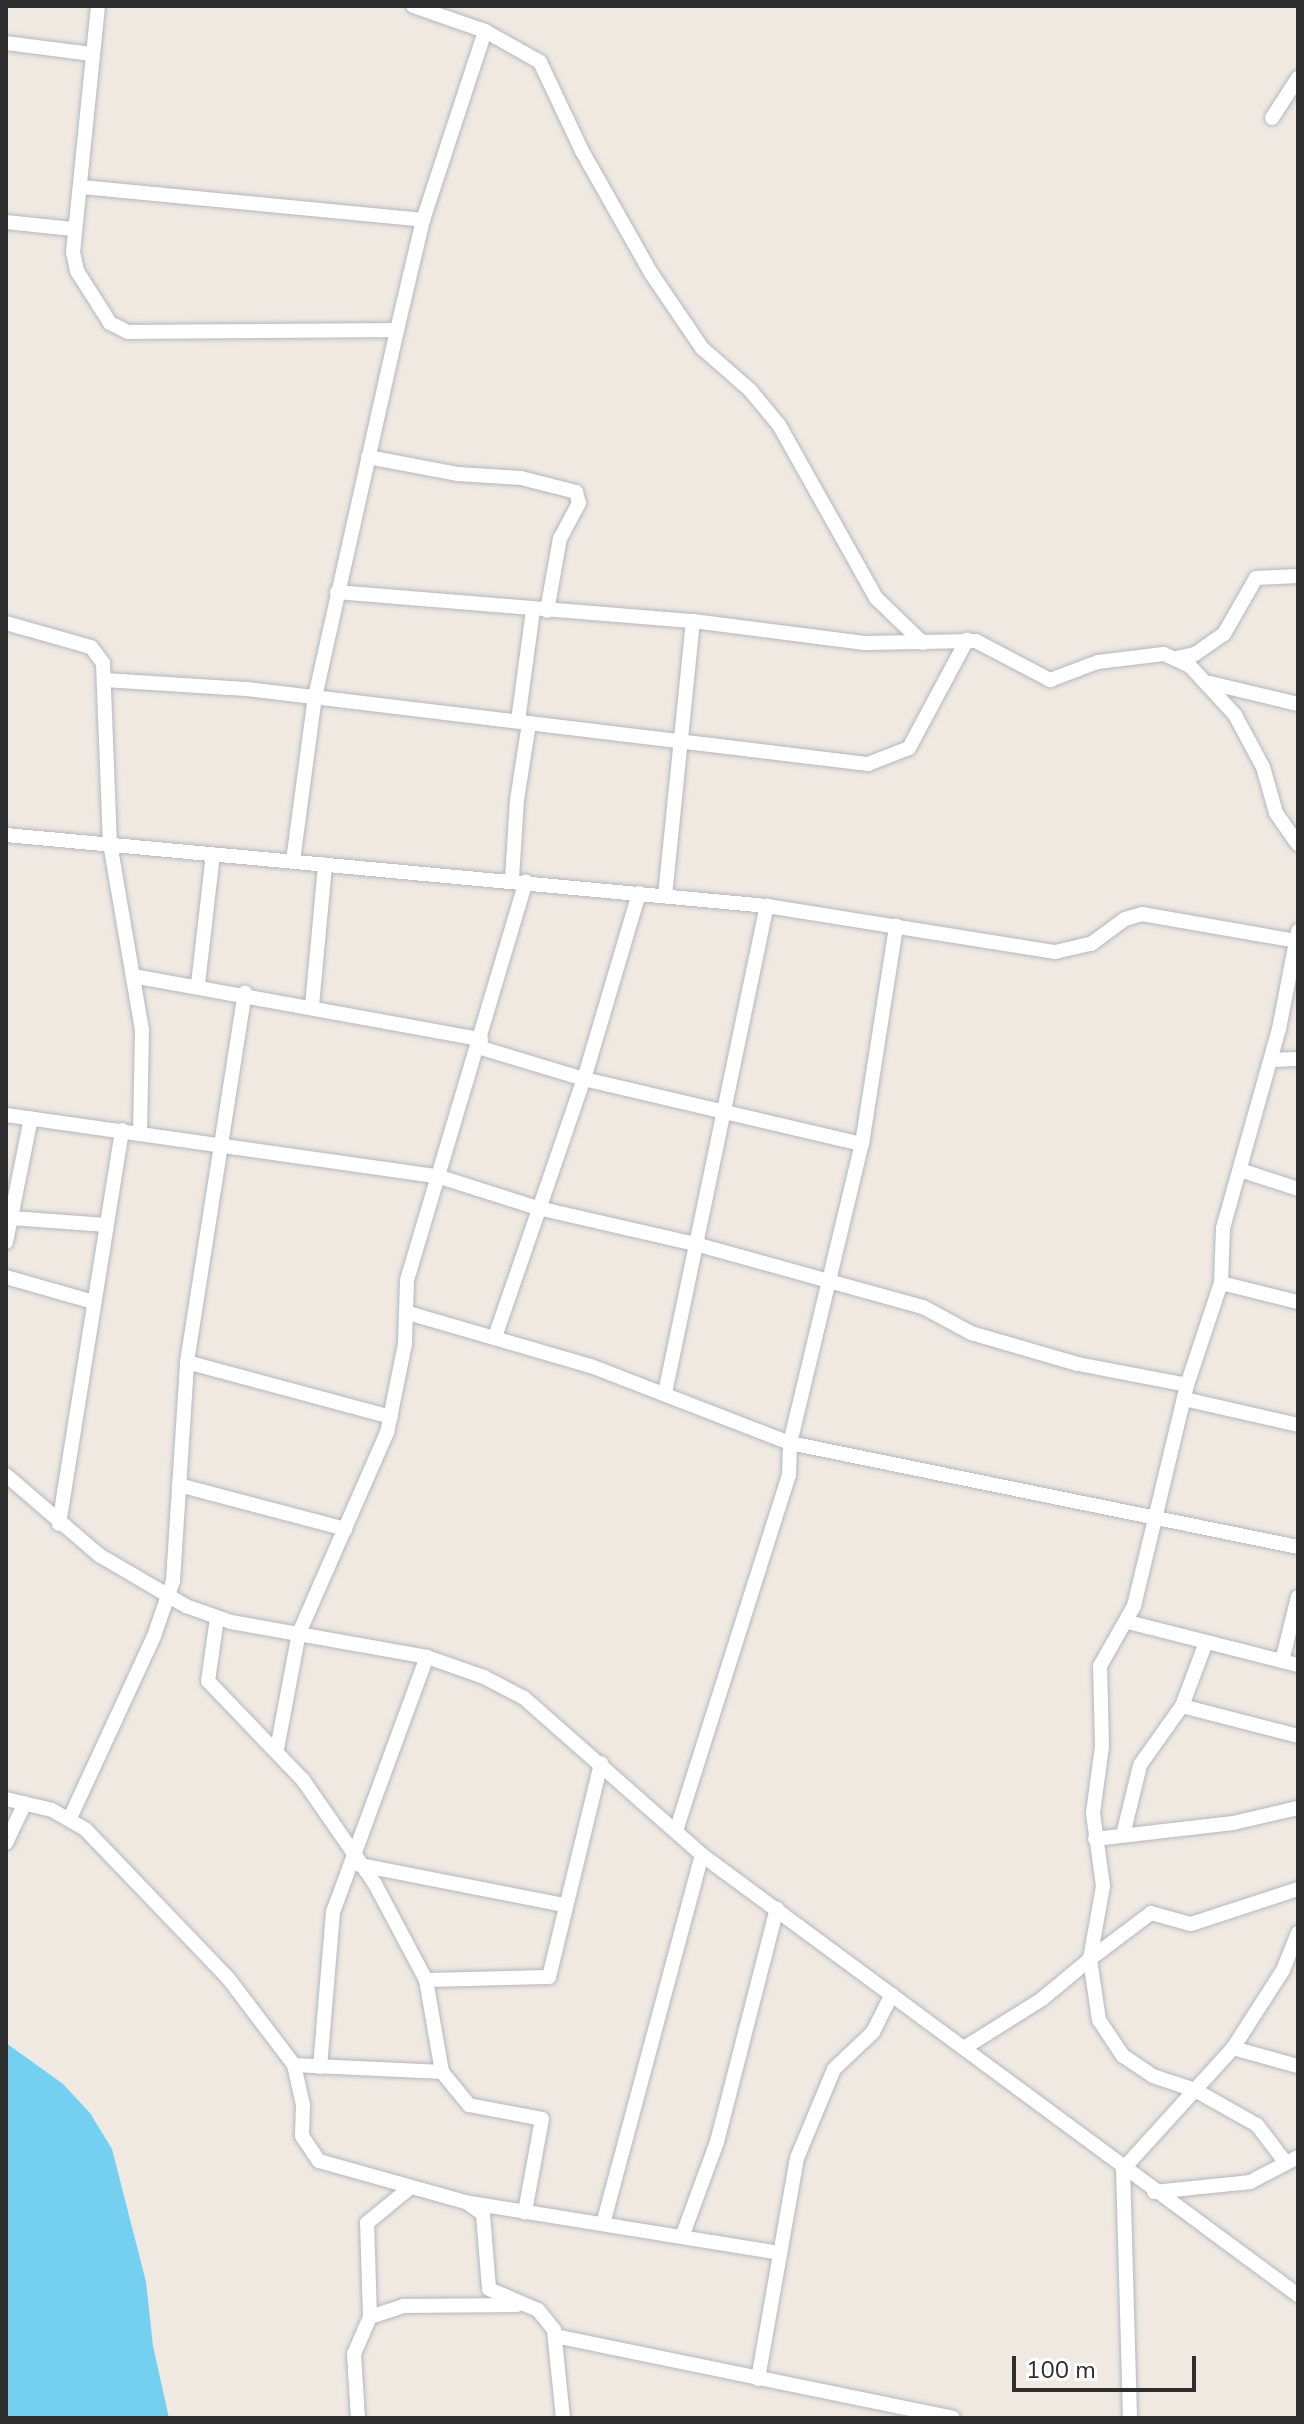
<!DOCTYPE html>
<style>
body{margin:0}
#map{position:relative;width:1304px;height:2424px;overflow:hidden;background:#efe9e1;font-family:"Nunito Sans",sans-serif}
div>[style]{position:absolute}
.water>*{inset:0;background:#75cff0}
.roads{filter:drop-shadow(0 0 2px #b4b7c1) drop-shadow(0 0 2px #b4b7c1)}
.street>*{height:14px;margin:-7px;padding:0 7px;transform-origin:7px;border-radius:7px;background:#fff}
span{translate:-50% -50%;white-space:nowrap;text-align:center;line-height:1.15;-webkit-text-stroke:7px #fff;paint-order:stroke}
.frame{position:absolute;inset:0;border:8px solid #2e2e2e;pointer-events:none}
.scale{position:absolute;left:1012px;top:2356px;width:184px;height:36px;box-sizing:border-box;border:4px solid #2e2e2e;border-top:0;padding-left:10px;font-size:24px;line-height:28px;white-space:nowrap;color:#2e2e2e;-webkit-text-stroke:6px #fff;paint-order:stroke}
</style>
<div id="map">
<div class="water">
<i style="clip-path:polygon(6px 2043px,63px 2084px,90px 2113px,112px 2149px,146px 2282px,153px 2346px,169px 2418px,6px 2418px)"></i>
</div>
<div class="roads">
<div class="street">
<i style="left:98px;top:6px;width:247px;rotate:95.8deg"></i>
<i style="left:73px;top:252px;width:19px;rotate:78deg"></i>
<i style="left:77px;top:271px;width:62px;rotate:57.6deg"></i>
<i style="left:110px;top:323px;width:20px;rotate:27deg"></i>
<i style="left:128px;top:332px;width:269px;rotate:-0.4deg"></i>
<i style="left:413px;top:6px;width:76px;rotate:19.1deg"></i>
<i style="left:485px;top:31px;width:63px;rotate:29.4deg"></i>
<i style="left:540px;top:62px;width:98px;rotate:64.7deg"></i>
<i style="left:582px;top:151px;width:140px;rotate:60.5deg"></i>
<i style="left:651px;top:273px;width:91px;rotate:55.8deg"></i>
<i style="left:702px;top:348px;width:64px;rotate:41.2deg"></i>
<i style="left:750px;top:390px;width:45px;rotate:50.4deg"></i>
<i style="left:779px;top:425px;width:198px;rotate:60.7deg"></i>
<i style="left:876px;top:598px;width:65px;rotate:43.8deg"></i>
<i style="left:6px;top:43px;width:87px;rotate:7.3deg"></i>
<i style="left:1272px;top:118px;width:48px;rotate:-57deg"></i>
<i style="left:82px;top:187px;width:343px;rotate:5.5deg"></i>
<i style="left:6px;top:222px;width:67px;rotate:6deg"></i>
<i style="left:368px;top:457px;width:92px;rotate:10.7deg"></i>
<i style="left:458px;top:474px;width:63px;rotate:3.6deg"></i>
<i style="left:521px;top:478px;width:57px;rotate:14.3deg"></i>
<i style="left:576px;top:492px;width:11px;rotate:75deg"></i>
<i style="left:579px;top:503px;width:40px;rotate:118deg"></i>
<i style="left:560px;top:538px;width:74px;rotate:100.1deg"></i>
<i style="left:337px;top:592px;width:357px;rotate:4.7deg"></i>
<i style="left:693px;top:621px;width:173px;rotate:7.3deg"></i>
<i style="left:865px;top:643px;width:111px;rotate:-1deg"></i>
<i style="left:976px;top:641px;width:84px;rotate:27.8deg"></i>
<i style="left:1050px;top:680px;width:51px;rotate:-20.6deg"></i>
<i style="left:1098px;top:662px;width:66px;rotate:-6.9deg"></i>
<i style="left:1164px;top:654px;width:29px;rotate:25deg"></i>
<i style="left:1190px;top:666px;width:67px;rotate:47.4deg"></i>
<i style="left:1235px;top:715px;width:59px;rotate:61.7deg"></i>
<i style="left:1263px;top:767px;width:48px;rotate:74.2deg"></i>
<i style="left:1276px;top:813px;width:38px;rotate:55deg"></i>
<i style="left:6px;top:623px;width:88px;rotate:15.8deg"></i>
<i style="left:91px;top:647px;width:20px;rotate:53deg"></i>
<i style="left:103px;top:663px;width:180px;rotate:87.8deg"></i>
<i style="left:110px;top:843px;width:190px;rotate:80.3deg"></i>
<i style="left:142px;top:1030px;width:102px;rotate:91.1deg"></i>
<i style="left:1176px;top:658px;width:19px;rotate:-12deg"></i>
<i style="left:1195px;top:654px;width:35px;rotate:-35deg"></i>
<i style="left:1224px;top:634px;width:64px;rotate:-60.3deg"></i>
<i style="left:1256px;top:578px;width:42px;rotate:-2.7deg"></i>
<i style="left:104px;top:680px;width:143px;rotate:3.6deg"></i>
<i style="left:247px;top:689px;width:626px;rotate:6.89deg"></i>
<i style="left:868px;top:764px;width:44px;rotate:-21.3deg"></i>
<i style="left:909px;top:748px;width:123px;rotate:-61.8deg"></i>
<i style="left:1210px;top:683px;width:90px;rotate:13.4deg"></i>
<i style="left:518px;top:721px;width:112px;rotate:-82.3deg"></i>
<i style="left:6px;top:835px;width:764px;rotate:5.33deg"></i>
<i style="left:767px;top:906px;width:292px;rotate:9.1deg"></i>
<i style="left:1055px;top:952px;width:37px;rotate:-13deg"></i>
<i style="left:1091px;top:944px;width:42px;rotate:-36.3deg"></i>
<i style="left:1125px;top:919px;width:18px;rotate:-16deg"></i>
<i style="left:1142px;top:914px;width:156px;rotate:9.9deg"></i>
<i style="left:293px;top:861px;width:165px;rotate:-82.4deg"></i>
<i style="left:315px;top:697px;width:376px;rotate:-77.4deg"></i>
<i style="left:397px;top:330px;width:113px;rotate:-76.7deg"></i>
<i style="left:423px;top:220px;width:199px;rotate:-71.8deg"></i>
<i style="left:512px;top:879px;width:79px;rotate:-86.4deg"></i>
<i style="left:517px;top:800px;width:78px;rotate:-81.1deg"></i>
<i style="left:665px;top:896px;width:276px;rotate:-84.2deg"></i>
<i style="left:133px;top:976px;width:354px;rotate:10.3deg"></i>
<i style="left:198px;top:984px;width:130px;rotate:-83.4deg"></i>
<i style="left:312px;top:1006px;width:142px;rotate:-84.7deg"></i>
<i style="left:478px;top:1047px;width:111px;rotate:16.8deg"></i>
<i style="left:584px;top:1079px;width:285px;rotate:13.2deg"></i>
<i style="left:1271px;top:1060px;width:27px;rotate:-2deg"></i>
<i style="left:6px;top:1115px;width:435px;rotate:8.1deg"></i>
<i style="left:437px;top:1176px;width:106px;rotate:17.6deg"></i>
<i style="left:538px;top:1208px;width:165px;rotate:12.9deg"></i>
<i style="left:699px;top:1245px;width:232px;rotate:15.5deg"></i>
<i style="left:923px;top:1307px;width:55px;rotate:28.4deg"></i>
<i style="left:971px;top:1333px;width:111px;rotate:16.2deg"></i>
<i style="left:1078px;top:1364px;width:111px;rotate:10.9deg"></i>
<i style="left:1240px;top:1170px;width:61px;rotate:18.1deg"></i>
<i style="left:11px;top:1218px;width:96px;rotate:4.2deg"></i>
<i style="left:6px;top:1242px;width:126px;rotate:-78.6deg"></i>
<i style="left:6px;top:1277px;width:91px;rotate:15.9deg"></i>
<i style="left:1221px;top:1283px;width:79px;rotate:13.9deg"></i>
<i style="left:408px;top:1313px;width:191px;rotate:16.2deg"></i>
<i style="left:591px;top:1366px;width:213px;rotate:21.2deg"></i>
<i style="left:790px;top:1443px;width:519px;rotate:11.57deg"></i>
<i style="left:495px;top:1337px;width:273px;rotate:-71deg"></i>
<i style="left:584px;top:1079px;width:194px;rotate:-73.5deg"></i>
<i style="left:187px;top:1362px;width:211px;rotate:15.1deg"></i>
<i style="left:665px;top:1393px;width:498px;rotate:-78.2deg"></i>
<i style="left:1184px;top:1399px;width:117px;rotate:12.8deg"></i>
<i style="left:6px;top:1475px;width:123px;rotate:40.7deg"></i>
<i style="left:99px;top:1555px;width:101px;rotate:30.4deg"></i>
<i style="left:186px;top:1606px;width:48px;rotate:19.6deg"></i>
<i style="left:231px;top:1622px;width:199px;rotate:10.1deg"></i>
<i style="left:427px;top:1657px;width:60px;rotate:19.3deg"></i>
<i style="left:484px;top:1677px;width:45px;rotate:27.7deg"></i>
<i style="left:524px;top:1698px;width:237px;rotate:41.4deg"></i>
<i style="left:702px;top:1855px;width:741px;rotate:36.44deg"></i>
<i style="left:179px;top:1485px;width:172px;rotate:14.8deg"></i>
<i style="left:59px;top:1524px;width:399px;rotate:-80.9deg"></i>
<i style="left:217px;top:1618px;width:64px;rotate:98.1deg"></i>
<i style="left:208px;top:1681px;width:137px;rotate:46.2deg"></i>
<i style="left:303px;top:1780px;width:126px;rotate:55.3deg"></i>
<i style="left:375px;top:1884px;width:109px;rotate:62deg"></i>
<i style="left:426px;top:1980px;width:93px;rotate:80.1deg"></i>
<i style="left:442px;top:2072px;width:43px;rotate:50.7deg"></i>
<i style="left:469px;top:2105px;width:74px;rotate:10.9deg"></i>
<i style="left:542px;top:2119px;width:95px;rotate:100.4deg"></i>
<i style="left:1128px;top:1622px;width:175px;rotate:14.2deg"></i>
<i style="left:1282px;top:1661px;width:66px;rotate:-76deg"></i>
<i style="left:1182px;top:1706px;width:120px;rotate:14.5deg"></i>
<i style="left:277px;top:1749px;width:118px;rotate:-79.3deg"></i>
<i style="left:299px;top:1633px;width:219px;rotate:-66.3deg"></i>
<i style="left:387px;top:1433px;width:91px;rotate:-78.6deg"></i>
<i style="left:405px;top:1344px;width:64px;rotate:-88.2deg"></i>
<i style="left:407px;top:1280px;width:416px;rotate:-73.4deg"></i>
<i style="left:6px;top:1799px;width:47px;rotate:13.4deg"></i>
<i style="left:52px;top:1810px;width:39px;rotate:30deg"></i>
<i style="left:86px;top:1830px;width:205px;rotate:46.2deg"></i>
<i style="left:228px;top:1978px;width:109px;rotate:52.8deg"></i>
<i style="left:294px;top:2065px;width:41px;rotate:77.3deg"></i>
<i style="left:303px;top:2105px;width:31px;rotate:92deg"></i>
<i style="left:302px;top:2136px;width:30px;rotate:56deg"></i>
<i style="left:319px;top:2161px;width:153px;rotate:15.6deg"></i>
<i style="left:466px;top:2202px;width:21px;rotate:35deg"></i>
<i style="left:483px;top:2214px;width:75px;rotate:85.4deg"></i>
<i style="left:489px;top:2289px;width:53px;rotate:23.2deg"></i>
<i style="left:538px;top:2310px;width:26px;rotate:51deg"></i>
<i style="left:554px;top:2330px;width:88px;rotate:84.2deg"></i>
<i style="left:70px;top:1818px;width:200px;rotate:-65.2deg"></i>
<i style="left:154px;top:1636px;width:58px;rotate:-70.9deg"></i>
<i style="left:173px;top:1581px;width:219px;rotate:-86.3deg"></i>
<i style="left:187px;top:1362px;width:374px;rotate:-81.1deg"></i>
<i style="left:676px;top:1831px;width:374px;rotate:-72.4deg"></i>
<i style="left:789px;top:1475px;width:32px;rotate:-88deg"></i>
<i style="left:790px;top:1443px;width:308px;rotate:-76.5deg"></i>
<i style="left:862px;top:1144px;width:221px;rotate:-81.1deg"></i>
<i style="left:1123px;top:1835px;width:72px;rotate:-76.3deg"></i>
<i style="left:1140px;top:1765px;width:72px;rotate:-54.6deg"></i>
<i style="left:1182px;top:1706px;width:68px;rotate:-69.4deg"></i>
<i style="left:1095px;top:1839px;width:139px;rotate:-6.6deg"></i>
<i style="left:1233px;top:1823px;width:67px;rotate:-13deg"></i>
<i style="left:6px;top:1843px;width:44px;rotate:-64.6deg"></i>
<i style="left:360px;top:1865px;width:208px;rotate:11.1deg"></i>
<i style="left:426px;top:1980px;width:123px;rotate:-1.4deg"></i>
<i style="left:549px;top:1977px;width:220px;rotate:-76.3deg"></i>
<i style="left:964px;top:2048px;width:92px;rotate:-32.1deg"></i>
<i style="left:1042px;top:1999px;width:62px;rotate:-39.8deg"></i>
<i style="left:1090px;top:1959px;width:74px;rotate:-79.9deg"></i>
<i style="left:1103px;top:1886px;width:74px;rotate:-97.8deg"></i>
<i style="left:1093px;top:1813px;width:68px;rotate:-82.3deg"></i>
<i style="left:1102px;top:1746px;width:80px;rotate:-91.4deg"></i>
<i style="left:1100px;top:1666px;width:69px;rotate:-60.5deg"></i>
<i style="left:1134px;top:1606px;width:227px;rotate:-76.5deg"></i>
<i style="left:1187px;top:1385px;width:108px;rotate:-71.6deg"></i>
<i style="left:1221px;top:1283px;width:55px;rotate:-87.9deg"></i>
<i style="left:1223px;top:1228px;width:207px;rotate:-74.3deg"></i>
<i style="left:1279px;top:1029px;width:100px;rotate:-79deg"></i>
<i style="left:1233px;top:2048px;width:67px;rotate:15.5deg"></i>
<i style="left:294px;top:2065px;width:148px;rotate:2.7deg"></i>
<i style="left:320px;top:2067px;width:156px;rotate:-85.2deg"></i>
<i style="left:333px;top:1912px;width:272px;rotate:-69.8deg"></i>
<i style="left:1286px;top:2163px;width:48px;rotate:-127.3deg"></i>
<i style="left:1257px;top:2125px;width:71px;rotate:-150.6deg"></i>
<i style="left:1195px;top:2090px;width:44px;rotate:-161.6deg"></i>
<i style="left:1153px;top:2076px;width:36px;rotate:-146deg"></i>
<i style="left:1123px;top:2056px;width:43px;rotate:-123.7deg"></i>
<i style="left:1099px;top:2020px;width:62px;rotate:-98.4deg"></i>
<i style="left:1090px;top:1959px;width:76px;rotate:-37deg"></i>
<i style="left:1151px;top:1913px;width:41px;rotate:15.4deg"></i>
<i style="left:1191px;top:1924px;width:113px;rotate:-18.1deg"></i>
<i style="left:1154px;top:2192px;width:97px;rotate:-5.9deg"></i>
<i style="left:1250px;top:2182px;width:54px;rotate:-27.5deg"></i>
<i style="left:471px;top:2203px;width:313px;rotate:9.2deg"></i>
<i style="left:603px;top:2224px;width:382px;rotate:-75deg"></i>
<i style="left:682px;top:2237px;width:101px;rotate:-69.8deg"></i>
<i style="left:717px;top:2142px;width:241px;rotate:-75.6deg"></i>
<i style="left:370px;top:2317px;width:94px;rotate:-91.8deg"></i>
<i style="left:367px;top:2223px;width:57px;rotate:-39.3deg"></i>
<i style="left:555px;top:2336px;width:406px;rotate:11.6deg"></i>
<i style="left:758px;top:2379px;width:224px;rotate:-80deg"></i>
<i style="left:797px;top:2158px;width:96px;rotate:-67.4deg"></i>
<i style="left:834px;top:2069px;width:54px;rotate:-43.5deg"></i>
<i style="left:873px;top:2032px;width:42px;rotate:-63.4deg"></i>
<i style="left:358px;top:2418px;width:64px;rotate:-93.6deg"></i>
<i style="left:354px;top:2354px;width:40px;rotate:-66.6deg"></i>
<i style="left:370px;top:2317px;width:35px;rotate:-18deg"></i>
<i style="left:403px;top:2306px;width:114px;rotate:-0.5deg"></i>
<i style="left:1130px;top:2418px;width:249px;rotate:-91.6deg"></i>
<i style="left:1123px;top:2169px;width:164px;rotate:-47.7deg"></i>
<i style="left:1233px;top:2048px;width:93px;rotate:-57.3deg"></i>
<i style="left:1283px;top:1970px;width:40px;rotate:-68deg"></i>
</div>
</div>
<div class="frame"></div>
<div class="scale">100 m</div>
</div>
